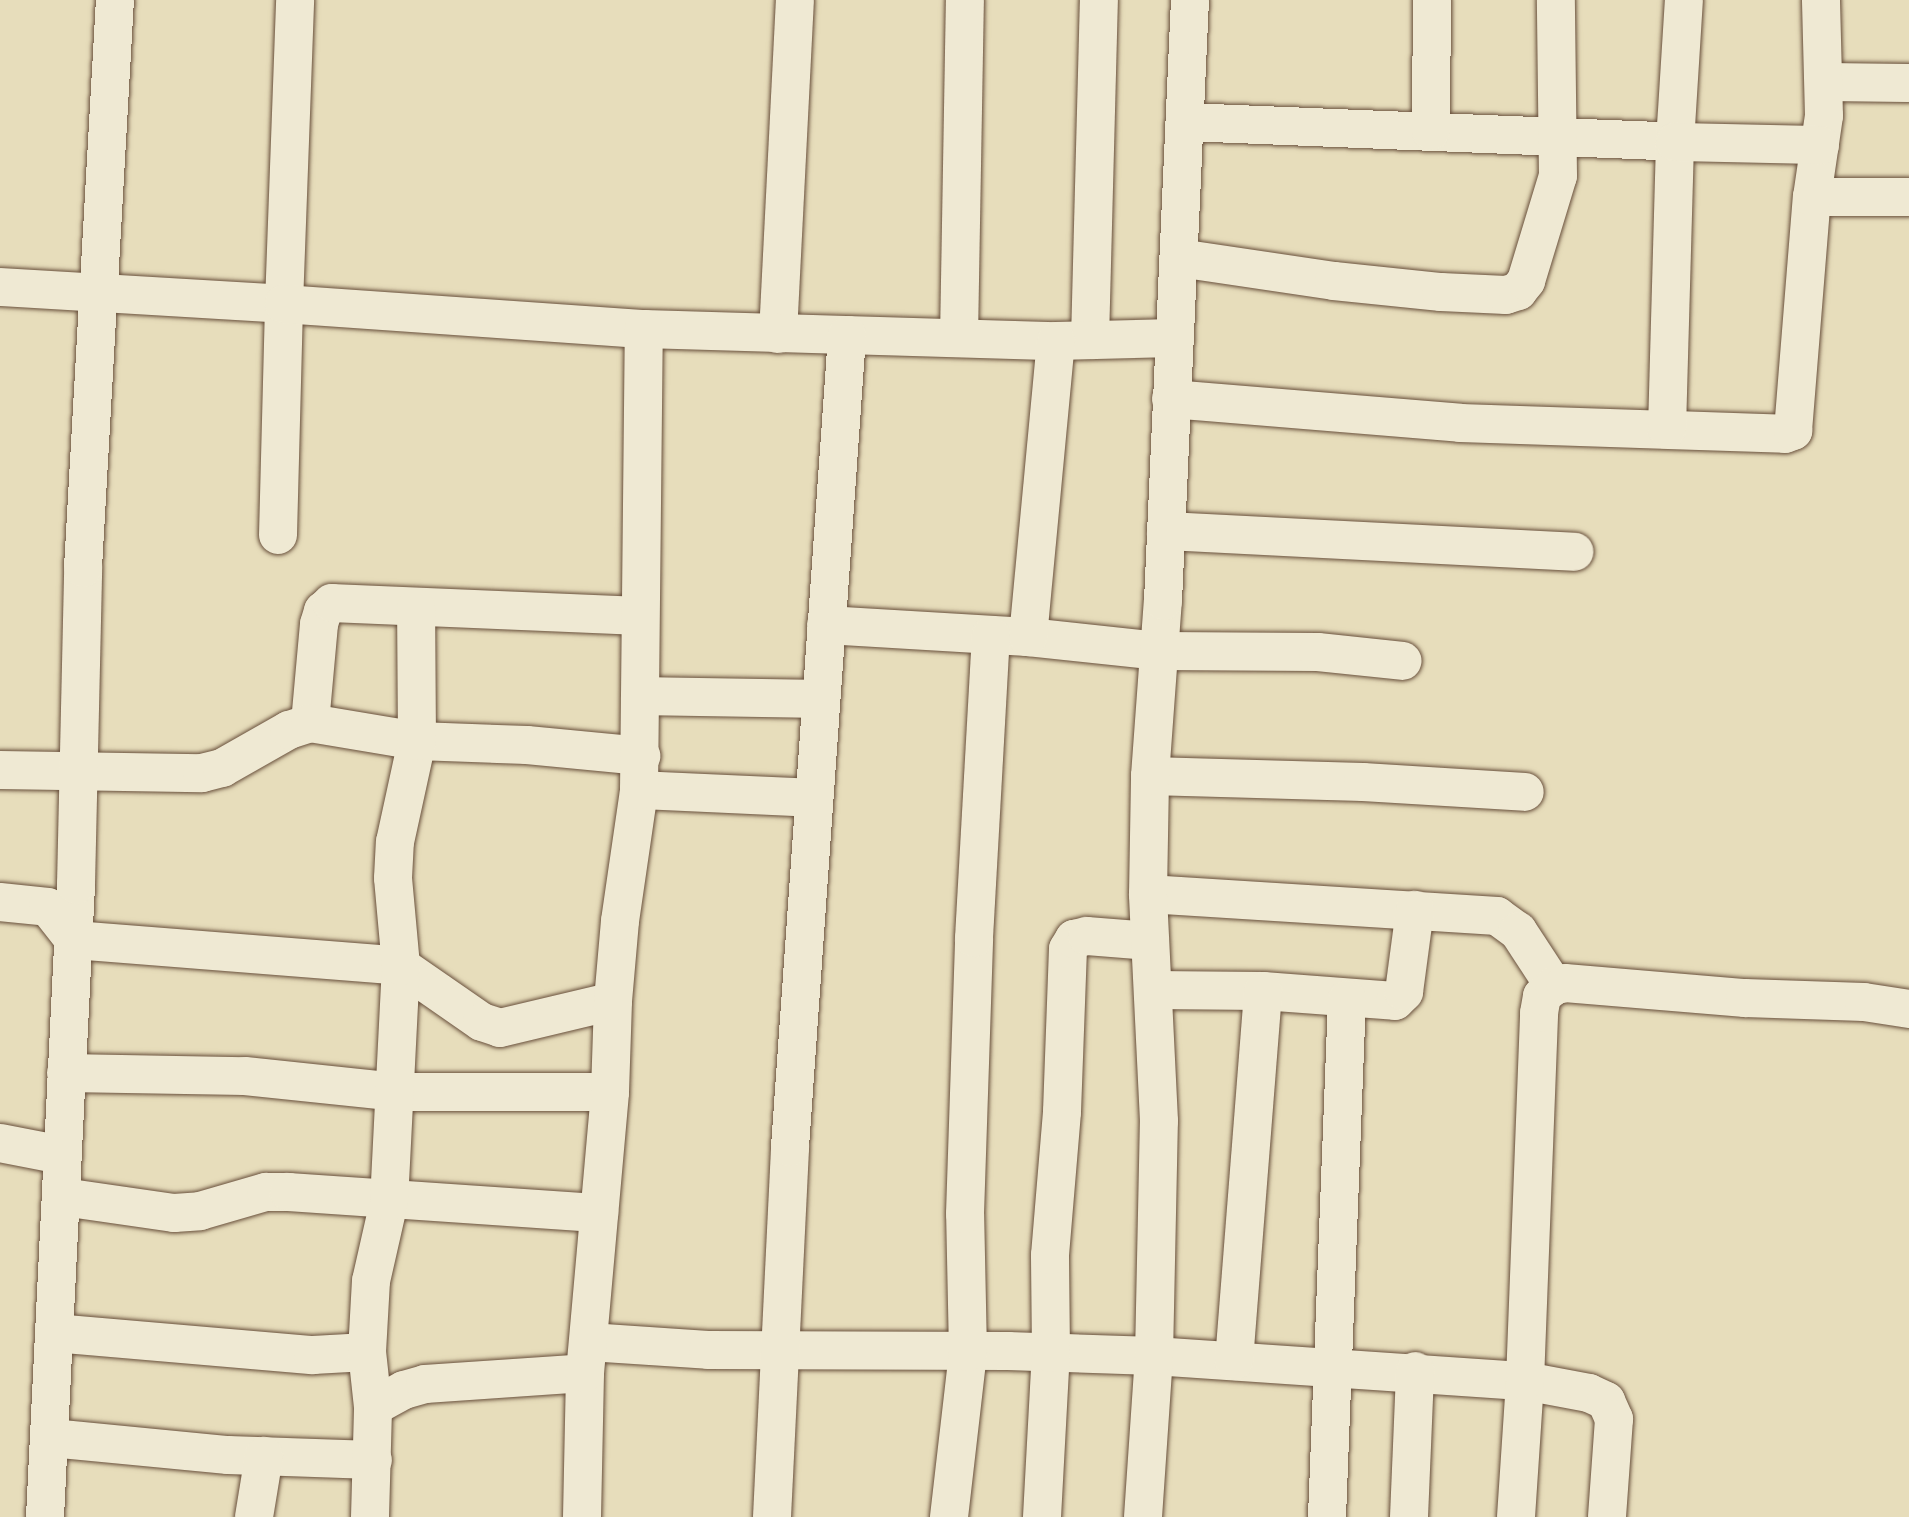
<!DOCTYPE html>
<style>
body{margin:0}
#map{position:relative;width:1909px;height:1517px;overflow:hidden;background:#e7ddbb;font-family:"IM FELL English",serif}
div>[style]{position:absolute}
.roads{filter:drop-shadow(0 0 2px #684f3b) drop-shadow(0 0 2px #684f3b)}
.minor>*{height:38px;margin:-19px;padding:0 19px;transform-origin:19px;border-radius:19px;background:#efe9d3}
span{translate:-50% -50%;white-space:nowrap;text-align:center;line-height:1.15;-webkit-text-stroke:6px #efe9d3;paint-order:stroke}
</style>
<div id="map">
<div class="roads">
<div class="minor">
<i style="left:1825px;top:82px;width:84px;rotate:0.7deg"></i>
<i style="left:1186px;top:122px;width:489px;rotate:2.3deg"></i>
<i style="left:1675px;top:142px;width:142px;rotate:-86.4deg"></i>
<i style="left:1431px;top:131px;width:131px;rotate:-89.6deg"></i>
<i style="left:1812px;top:197px;width:97px"></i>
<i style="left:1179px;top:258px;width:157px;rotate:8.4deg"></i>
<i style="left:1334px;top:281px;width:108px;rotate:5.9deg"></i>
<i style="left:1441px;top:292px;width:65px;rotate:2.6deg"></i>
<i style="left:1506px;top:295px;width:13px;rotate:-18deg"></i>
<i style="left:1518px;top:291px;width:13px;rotate:-51deg"></i>
<i style="left:1526px;top:281px;width:110px;rotate:-73.1deg"></i>
<i style="left:1558px;top:176px;width:176px;rotate:-90.7deg"></i>
<i style="left:0;top:287px;width:285px;rotate:3.4deg"></i>
<i style="left:284px;top:304px;width:304px;rotate:-87.9deg"></i>
<i style="left:778px;top:334px;width:334px;rotate:-87.1deg"></i>
<i style="left:959px;top:338px;width:338px;rotate:-89deg"></i>
<i style="left:1090px;top:340px;width:340px;rotate:-88.5deg"></i>
<i style="left:1171px;top:399px;width:290px;rotate:4.7deg"></i>
<i style="left:1460px;top:423px;width:325px;rotate:1.9deg"></i>
<i style="left:1785px;top:434px;width:9px;rotate:-21deg"></i>
<i style="left:1793px;top:431px;width:235px;rotate:-85.4deg"></i>
<i style="left:1812px;top:197px;width:82px;rotate:-81.6deg"></i>
<i style="left:1824px;top:116px;width:116px;rotate:-91.5deg"></i>
<i style="left:1667px;top:429px;width:287px;rotate:-88.4deg"></i>
<i style="left:1675px;top:142px;width:145px;rotate:1.2deg"></i>
<i style="left:1166px;top:531px;width:409px;rotate:2.9deg"></i>
<i style="left:278px;top:535px;width:231px;rotate:-88.5deg"></i>
<i style="left:284px;top:304px;width:361px;rotate:4deg"></i>
<i style="left:644px;top:329px;width:412px;rotate:1.7deg"></i>
<i style="left:1056px;top:341px;width:118px;rotate:-1.5deg"></i>
<i style="left:826px;top:625px;width:202px;rotate:3.4deg"></i>
<i style="left:1028px;top:637px;width:133px;rotate:6.1deg"></i>
<i style="left:1160px;top:651px;width:158px;rotate:0.4deg"></i>
<i style="left:1318px;top:652px;width:85px;rotate:6deg"></i>
<i style="left:1028px;top:637px;width:297px;rotate:-84.6deg"></i>
<i style="left:640px;top:696px;width:181px;rotate:0.9deg"></i>
<i style="left:310px;top:723px;width:99px;rotate:-84.8deg"></i>
<i style="left:319px;top:624px;width:14px;rotate:-73deg"></i>
<i style="left:323px;top:611px;width:12px;rotate:-42deg"></i>
<i style="left:332px;top:603px;width:308px;rotate:2.4deg"></i>
<i style="left:0;top:770px;width:202px;rotate:0.9deg"></i>
<i style="left:202px;top:773px;width:21px;rotate:-14deg"></i>
<i style="left:222px;top:768px;width:77px;rotate:-29.6deg"></i>
<i style="left:289px;top:730px;width:22px;rotate:-18deg"></i>
<i style="left:310px;top:723px;width:109px;rotate:9.5deg"></i>
<i style="left:417px;top:741px;width:110px;rotate:2.1deg"></i>
<i style="left:527px;top:745px;width:115px;rotate:5.5deg"></i>
<i style="left:1150px;top:776px;width:213px;rotate:1.6deg"></i>
<i style="left:1363px;top:782px;width:162px;rotate:3.5deg"></i>
<i style="left:639px;top:790px;width:175px;rotate:2.6deg"></i>
<i style="left:1148px;top:894px;width:350px;rotate:3.6deg"></i>
<i style="left:1497px;top:916px;width:26px;rotate:36deg"></i>
<i style="left:1518px;top:931px;width:66px;rotate:56.8deg"></i>
<i style="left:0;top:902px;width:48px;rotate:5.9deg"></i>
<i style="left:48px;top:907px;width:42px;rotate:51.8deg"></i>
<i style="left:74px;top:940px;width:328px;rotate:4.5deg"></i>
<i style="left:401px;top:966px;width:98px;rotate:34.7deg"></i>
<i style="left:482px;top:1022px;width:19px;rotate:18deg"></i>
<i style="left:500px;top:1028px;width:116px;rotate:-13.4deg"></i>
<i style="left:1153px;top:990px;width:110px;rotate:0.5deg"></i>
<i style="left:1263px;top:991px;width:132px;rotate:4.3deg"></i>
<i style="left:1395px;top:1001px;width:13px;rotate:-45deg"></i>
<i style="left:1404px;top:992px;width:83px;rotate:-82.4deg"></i>
<i style="left:66px;top:1073px;width:179px;rotate:1deg"></i>
<i style="left:245px;top:1076px;width:152px;rotate:6deg"></i>
<i style="left:396px;top:1092px;width:214px"></i>
<i style="left:0;top:1143px;width:63px;rotate:11deg"></i>
<i style="left:63px;top:1197px;width:112px;rotate:8.2deg"></i>
<i style="left:174px;top:1213px;width:26px;rotate:-4deg"></i>
<i style="left:200px;top:1211px;width:69px;rotate:-16.1deg"></i>
<i style="left:266px;top:1192px;width:23px"></i>
<i style="left:289px;top:1192px;width:311px;rotate:3.9deg"></i>
<i style="left:54px;top:1333px;width:260px;rotate:4.9deg"></i>
<i style="left:313px;top:1355px;width:54px;rotate:-3.2deg"></i>
<i style="left:589px;top:1342px;width:119px;rotate:3.8deg"></i>
<i style="left:708px;top:1350px;width:300px;rotate:0.2deg"></i>
<i style="left:1008px;top:1351px;width:146px;rotate:2deg"></i>
<i style="left:1154px;top:1356px;width:372px;rotate:3.9deg"></i>
<i style="left:1525px;top:1381px;width:65px;rotate:10.6deg"></i>
<i style="left:1589px;top:1393px;width:19px;rotate:25deg"></i>
<i style="left:1606px;top:1401px;width:20px;rotate:66deg"></i>
<i style="left:1614px;top:1419px;width:98px;rotate:94.1deg"></i>
<i style="left:1234px;top:1361px;width:371px;rotate:-85.5deg"></i>
<i style="left:373px;top:1407px;width:35px;rotate:-29deg"></i>
<i style="left:404px;top:1390px;width:22px;rotate:-16deg"></i>
<i style="left:425px;top:1384px;width:160px;rotate:-3.9deg"></i>
<i style="left:51px;top:1438px;width:178px;rotate:5.5deg"></i>
<i style="left:228px;top:1455px;width:145px;rotate:2deg"></i>
<i style="left:45px;top:1517px;width:633px;rotate:-87.19deg"></i>
<i style="left:76px;top:885px;width:317px;rotate:-88.7deg"></i>
<i style="left:83px;top:568px;width:569px;rotate:-86.78deg"></i>
<i style="left:254px;top:1517px;width:62px;rotate:-80.7deg"></i>
<i style="left:370px;top:1517px;width:110px;rotate:-88.4deg"></i>
<i style="left:373px;top:1407px;width:55px;rotate:-96.2deg"></i>
<i style="left:367px;top:1352px;width:71px;rotate:-86.8deg"></i>
<i style="left:371px;top:1281px;width:81px;rotate:-77.2deg"></i>
<i style="left:389px;top:1202px;width:236px;rotate:-87.1deg"></i>
<i style="left:401px;top:966px;width:88px;rotate:-95.2deg"></i>
<i style="left:393px;top:878px;width:36px;rotate:-87deg"></i>
<i style="left:395px;top:842px;width:103px;rotate:-77.7deg"></i>
<i style="left:417px;top:741px;width:133px;rotate:-90.4deg"></i>
<i style="left:582px;top:1517px;width:144px;rotate:-88.8deg"></i>
<i style="left:585px;top:1373px;width:282px;rotate:-84.9deg"></i>
<i style="left:610px;top:1092px;width:91px;rotate:-88.1deg"></i>
<i style="left:613px;top:1001px;width:80px;rotate:-85deg"></i>
<i style="left:620px;top:921px;width:132px;rotate:-81.7deg"></i>
<i style="left:639px;top:790px;width:461px;rotate:-89.4deg"></i>
<i style="left:772px;top:1517px;width:370px;rotate:-87.2deg"></i>
<i style="left:790px;top:1147px;width:814px;rotate:-85.98deg"></i>
<i style="left:949px;top:1517px;width:166px;rotate:-83.4deg"></i>
<i style="left:968px;top:1352px;width:138px;rotate:-91.2deg"></i>
<i style="left:965px;top:1214px;width:276px;rotate:-88.1deg"></i>
<i style="left:974px;top:938px;width:303px;rotate:-86.8deg"></i>
<i style="left:1042px;top:1517px;width:164px;rotate:-86.9deg"></i>
<i style="left:1051px;top:1353px;width:98px;rotate:-90.6deg"></i>
<i style="left:1050px;top:1255px;width:144px;rotate:-85.2deg"></i>
<i style="left:1062px;top:1112px;width:163px;rotate:-87.9deg"></i>
<i style="left:1068px;top:949px;width:12px;rotate:-59deg"></i>
<i style="left:1074px;top:939px;width:13px;rotate:-13deg"></i>
<i style="left:1087px;top:936px;width:63px;rotate:4.5deg"></i>
<i style="left:1143px;top:1517px;width:161px;rotate:-86.1deg"></i>
<i style="left:1154px;top:1356px;width:235px;rotate:-88.8deg"></i>
<i style="left:1159px;top:1121px;width:227px;rotate:-92.8deg"></i>
<i style="left:1148px;top:894px;width:118px;rotate:-89deg"></i>
<i style="left:1150px;top:776px;width:175px;rotate:-85.8deg"></i>
<i style="left:1163px;top:601px;width:602px;rotate:-87.43deg"></i>
<i style="left:1327px;top:1517px;width:518px;rotate:-87.79deg"></i>
<i style="left:1409px;top:1517px;width:146px;rotate:-87.6deg"></i>
<i style="left:1516px;top:1517px;width:136px;rotate:-86.2deg"></i>
<i style="left:1525px;top:1381px;width:368px;rotate:-87.8deg"></i>
<i style="left:1539px;top:1013px;width:17px;rotate:-80deg"></i>
<i style="left:1542px;top:996px;width:16px;rotate:-40deg"></i>
<i style="left:1554px;top:986px;width:11px;rotate:-15deg"></i>
<i style="left:1565px;top:983px;width:181px;rotate:4.8deg"></i>
<i style="left:1745px;top:998px;width:119px;rotate:1.9deg"></i>
<i style="left:1864px;top:1002px;width:46px;rotate:8.8deg"></i>
</div>
</div>
</div>
